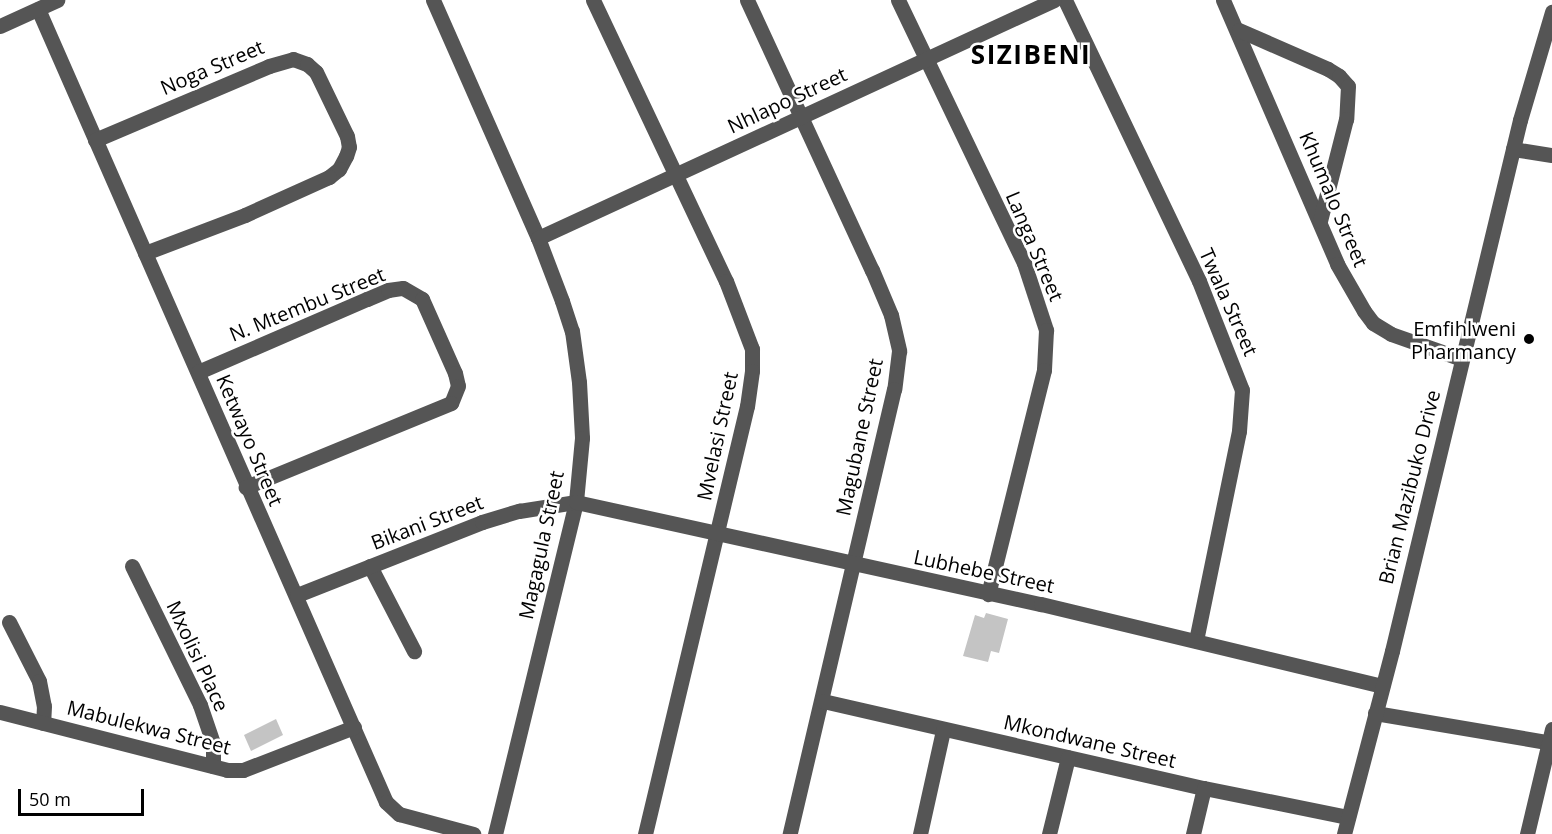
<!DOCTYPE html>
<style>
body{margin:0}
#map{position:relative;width:1552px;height:834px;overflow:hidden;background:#fff;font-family:"Open Sans",sans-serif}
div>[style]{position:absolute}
.building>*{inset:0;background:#c4c4c4}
.minor>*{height:15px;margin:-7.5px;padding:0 7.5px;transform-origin:7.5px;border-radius:7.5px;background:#555}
.dots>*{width:16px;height:16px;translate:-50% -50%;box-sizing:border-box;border:3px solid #fff;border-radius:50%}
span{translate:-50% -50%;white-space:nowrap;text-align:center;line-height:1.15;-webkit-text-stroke:5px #fff;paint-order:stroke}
.street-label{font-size:20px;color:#000}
.poi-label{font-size:20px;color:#000}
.right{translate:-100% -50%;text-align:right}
.district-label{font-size:26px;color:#000;font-weight:700;letter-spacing:1.5px}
.scale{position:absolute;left:18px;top:789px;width:126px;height:27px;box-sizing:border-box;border:3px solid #000;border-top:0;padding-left:8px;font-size:18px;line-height:21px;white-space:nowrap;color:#000;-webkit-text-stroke:4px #fff;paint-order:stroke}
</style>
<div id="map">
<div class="building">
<i style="clip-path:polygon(986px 613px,1008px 619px,999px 653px,991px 651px,988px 662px,963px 656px,975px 615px,984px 618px)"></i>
<i style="clip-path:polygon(276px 719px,283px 735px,251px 751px,244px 735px)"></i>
</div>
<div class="minor">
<i style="left:433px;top:0;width:260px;rotate:66.2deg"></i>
<i style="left:538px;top:238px;width:67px;rotate:69.1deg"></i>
<i style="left:562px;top:301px;width:32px;rotate:72deg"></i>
<i style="left:572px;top:331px;width:51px;rotate:82.2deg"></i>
<i style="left:579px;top:382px;width:56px;rotate:86.9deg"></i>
<i style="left:582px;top:438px;width:64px;rotate:95.4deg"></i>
<i style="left:576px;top:502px;width:342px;rotate:103.7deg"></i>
<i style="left:593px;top:0;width:311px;rotate:64.7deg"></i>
<i style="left:726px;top:281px;width:73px;rotate:69.1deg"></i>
<i style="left:752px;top:349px;width:22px;rotate:90deg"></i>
<i style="left:752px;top:371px;width:35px;rotate:98deg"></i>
<i style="left:747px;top:406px;width:440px;rotate:103.4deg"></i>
<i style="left:747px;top:0;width:298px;rotate:65.2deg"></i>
<i style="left:872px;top:270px;width:49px;rotate:67.1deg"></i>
<i style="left:891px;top:315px;width:37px;rotate:77deg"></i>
<i style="left:899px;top:351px;width:38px;rotate:97deg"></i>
<i style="left:894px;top:389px;width:457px;rotate:103.2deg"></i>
<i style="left:898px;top:0;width:292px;rotate:64.4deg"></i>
<i style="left:1024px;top:263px;width:71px;rotate:71.8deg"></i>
<i style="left:1046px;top:330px;width:40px;rotate:92.9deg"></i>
<i style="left:1044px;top:370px;width:231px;rotate:104deg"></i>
<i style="left:1065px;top:0;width:311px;rotate:64.5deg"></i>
<i style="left:1199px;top:281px;width:117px;rotate:68.5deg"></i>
<i style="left:1242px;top:390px;width:41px;rotate:94.2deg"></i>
<i style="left:1239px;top:431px;width:214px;rotate:101.6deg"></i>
<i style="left:1223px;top:0;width:288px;rotate:66.6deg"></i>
<i style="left:1337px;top:264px;width:54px;rotate:60.1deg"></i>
<i style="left:1364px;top:311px;width:15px;rotate:53deg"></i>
<i style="left:1373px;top:323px;width:21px;rotate:31deg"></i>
<i style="left:1391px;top:334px;width:75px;rotate:19.4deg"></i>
<i style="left:38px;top:9px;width:866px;rotate:66.31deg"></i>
<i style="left:386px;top:802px;width:18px;rotate:43deg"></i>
<i style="left:399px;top:814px;width:77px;rotate:15.1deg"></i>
<i style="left:0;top:26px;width:63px;rotate:-24.5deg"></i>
<i style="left:1239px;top:30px;width:97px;rotate:23.7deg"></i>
<i style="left:1328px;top:69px;width:13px;rotate:32deg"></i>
<i style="left:1339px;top:76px;width:13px;rotate:48deg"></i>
<i style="left:1348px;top:86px;width:33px;rotate:93deg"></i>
<i style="left:1346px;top:119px;width:105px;rotate:104.3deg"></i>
<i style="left:95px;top:140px;width:189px;rotate:-23deg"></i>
<i style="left:269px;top:66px;width:25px;rotate:-16deg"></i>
<i style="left:293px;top:59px;width:15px;rotate:20deg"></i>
<i style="left:307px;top:64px;width:12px;rotate:42deg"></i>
<i style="left:316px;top:72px;width:71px;rotate:64.2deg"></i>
<i style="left:347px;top:136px;width:11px;rotate:80deg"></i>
<i style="left:349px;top:147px;width:9px;rotate:108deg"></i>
<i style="left:346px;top:156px;width:15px;rotate:118deg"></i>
<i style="left:339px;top:169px;width:13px;rotate:141deg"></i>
<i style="left:329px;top:177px;width:92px;rotate:155.7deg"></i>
<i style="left:245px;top:215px;width:107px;rotate:159.2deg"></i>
<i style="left:1513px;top:149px;width:39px;rotate:9deg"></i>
<i style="left:538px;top:238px;width:568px;rotate:-24.76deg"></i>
<i style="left:198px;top:372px;width:184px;rotate:-23.4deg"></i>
<i style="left:367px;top:299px;width:23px;rotate:-23deg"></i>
<i style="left:388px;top:290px;width:15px;rotate:-8deg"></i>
<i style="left:403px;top:288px;width:22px;rotate:30deg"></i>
<i style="left:422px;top:299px;width:81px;rotate:66deg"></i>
<i style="left:455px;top:373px;width:13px;rotate:77deg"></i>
<i style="left:458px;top:386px;width:18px;rotate:112deg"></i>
<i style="left:451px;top:403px;width:222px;rotate:157.7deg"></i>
<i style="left:132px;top:566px;width:155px;rotate:63.9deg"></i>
<i style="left:200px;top:705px;width:40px;rotate:71.1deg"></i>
<i style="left:213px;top:743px;width:23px;rotate:90deg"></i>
<i style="left:370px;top:566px;width:96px;rotate:62.6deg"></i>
<i style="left:297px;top:595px;width:199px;rotate:-21.5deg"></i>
<i style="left:482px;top:522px;width:39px;rotate:-17deg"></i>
<i style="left:519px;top:511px;width:58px;rotate:-9deg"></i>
<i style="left:576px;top:502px;width:476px;rotate:12.4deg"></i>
<i style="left:1041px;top:604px;width:351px;rotate:13.5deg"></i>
<i style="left:9px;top:622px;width:66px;rotate:63deg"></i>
<i style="left:39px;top:681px;width:25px;rotate:79deg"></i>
<i style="left:44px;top:706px;width:17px;rotate:93deg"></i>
<i style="left:823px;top:701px;width:391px;rotate:12.9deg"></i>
<i style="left:1204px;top:788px;width:147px;rotate:11.4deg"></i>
<i style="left:0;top:712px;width:234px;rotate:14.3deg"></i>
<i style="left:227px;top:770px;width:16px"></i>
<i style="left:243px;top:770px;width:119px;rotate:-21.2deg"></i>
<i style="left:1375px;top:713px;width:180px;rotate:9.6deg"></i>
<i style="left:920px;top:834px;width:107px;rotate:-77.5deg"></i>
<i style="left:1049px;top:834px;width:79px;rotate:-76.1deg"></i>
<i style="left:1193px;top:834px;width:47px;rotate:-76.6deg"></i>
<i style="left:1344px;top:834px;width:189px;rotate:-75.3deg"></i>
<i style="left:1392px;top:651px;width:546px;rotate:-76.45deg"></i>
<i style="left:1520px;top:120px;width:113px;rotate:-73.5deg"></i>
<i style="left:1527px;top:834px;width:108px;rotate:-76.6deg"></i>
</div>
<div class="dots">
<i style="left:1529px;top:339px;background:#000"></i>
</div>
<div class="street-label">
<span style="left:212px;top:67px;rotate:-23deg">Noga Street</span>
<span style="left:787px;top:100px;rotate:-25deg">Nhlapo Street</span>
<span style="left:1334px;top:199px;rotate:67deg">Khumalo Street</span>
<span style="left:1035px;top:246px;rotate:67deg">Langa Street</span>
<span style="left:1229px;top:302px;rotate:66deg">Twala Street</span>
<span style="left:307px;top:304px;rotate:-22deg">N. Mtembu Street</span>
<span style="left:717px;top:436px;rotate:-78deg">Mvelasi Street</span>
<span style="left:859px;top:437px;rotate:-78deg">Magubane Street</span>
<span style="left:250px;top:440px;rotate:67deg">Ketwayo Street</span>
<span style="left:1409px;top:487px;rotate:-76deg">Brian Mazibuko Drive</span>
<span style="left:427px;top:522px;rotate:-21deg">Bikani Street</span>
<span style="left:541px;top:545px;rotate:-78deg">Magagula Street</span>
<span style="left:984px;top:571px;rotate:12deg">Lubhebe Street</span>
<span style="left:198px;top:656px;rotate:65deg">Mxolisi Place</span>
<span style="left:149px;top:727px;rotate:14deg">Mabulekwa Street</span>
<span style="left:1090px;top:741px;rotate:13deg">Mkondwane Street</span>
</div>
<div class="poi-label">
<span class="right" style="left:1516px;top:340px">Emfihlweni<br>Pharmancy</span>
</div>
<div class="district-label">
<span style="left:1031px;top:55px">SIZIBENI</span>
</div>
<div class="scale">50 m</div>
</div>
